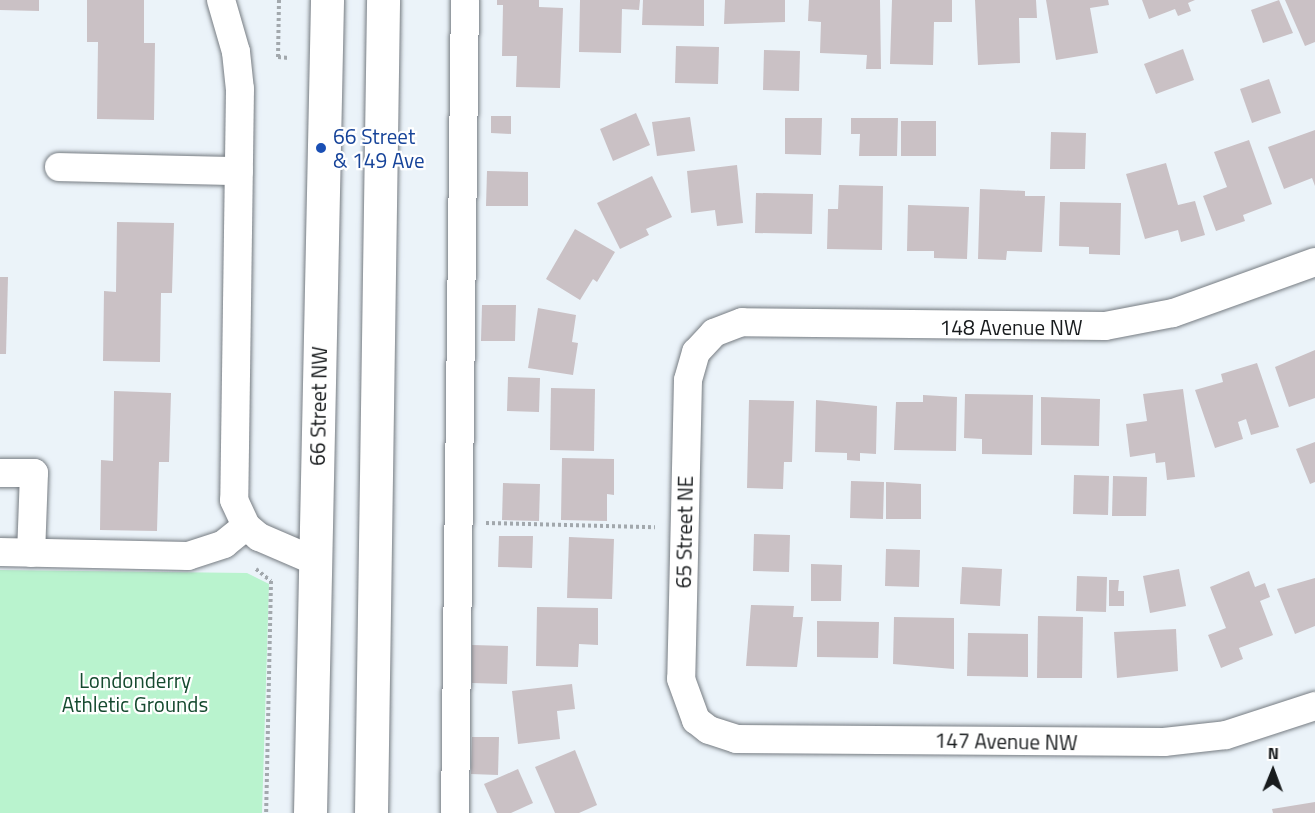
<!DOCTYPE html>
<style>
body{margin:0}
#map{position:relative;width:1315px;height:813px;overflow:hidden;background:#ebf3f9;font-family:"Titillium Web",sans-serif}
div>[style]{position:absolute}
.green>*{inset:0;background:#b9f3ce}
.building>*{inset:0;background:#cac1c5}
.path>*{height:4px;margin-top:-2px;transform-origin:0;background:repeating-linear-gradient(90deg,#a2a8ad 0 3px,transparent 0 6px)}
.roads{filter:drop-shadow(0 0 2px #767c82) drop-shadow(0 0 2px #767c82)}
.minor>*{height:28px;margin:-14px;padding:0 14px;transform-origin:14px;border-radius:14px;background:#fff}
.major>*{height:33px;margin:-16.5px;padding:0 16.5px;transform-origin:16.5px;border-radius:16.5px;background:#fff}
.dots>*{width:16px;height:16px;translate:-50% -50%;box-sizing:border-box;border:3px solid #fff;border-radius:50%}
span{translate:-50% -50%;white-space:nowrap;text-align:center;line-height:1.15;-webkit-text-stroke:4.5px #fff;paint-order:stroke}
.transit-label{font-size:21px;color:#164399}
.left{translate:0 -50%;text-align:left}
.street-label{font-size:21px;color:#181b1d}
.park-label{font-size:21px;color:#154a2f}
.north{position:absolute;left:1243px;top:741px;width:60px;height:60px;-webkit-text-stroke:4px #fff;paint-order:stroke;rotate:1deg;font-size:16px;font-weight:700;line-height:24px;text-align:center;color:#181b1d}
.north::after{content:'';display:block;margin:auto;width:21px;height:27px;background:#181b1d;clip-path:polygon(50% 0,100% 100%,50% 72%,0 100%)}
</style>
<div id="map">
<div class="green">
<i style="clip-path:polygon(0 570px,247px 573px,269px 584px,262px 813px,0 813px)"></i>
</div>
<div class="building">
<i style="clip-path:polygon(0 0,39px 0,39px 11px,0 10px)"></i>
<i style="clip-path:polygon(87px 0,144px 0,144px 43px,155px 43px,154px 120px,97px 119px,98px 42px,87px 42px)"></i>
<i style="clip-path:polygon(497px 0,539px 0,539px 7px,563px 8px,560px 88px,516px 87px,517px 56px,502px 56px,503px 5px,497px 5px)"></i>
<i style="clip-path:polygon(580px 0,640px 0,639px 10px,622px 9px,621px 53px,579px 52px)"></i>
<i style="clip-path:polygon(643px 0,704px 0,704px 26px,642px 25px)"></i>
<i style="clip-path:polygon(725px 0,785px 0,785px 22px,724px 24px)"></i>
<i style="clip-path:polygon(809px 0,880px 0,881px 69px,866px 69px,867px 55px,820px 53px,821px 22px,808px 21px)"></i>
<i style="clip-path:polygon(892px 0,952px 0,952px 22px,934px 22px,933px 65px,890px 64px)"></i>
<i style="clip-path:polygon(975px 0,1036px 0,1037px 18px,1019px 18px,1020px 63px,978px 65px)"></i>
<i style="clip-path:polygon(1046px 0,1108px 0,1109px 5px,1090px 8px,1098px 53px,1056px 60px)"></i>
<i style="clip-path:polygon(1142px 0,1195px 0,1188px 3px,1191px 11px,1178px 16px,1175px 9px,1149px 19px)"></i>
<i style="clip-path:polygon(1279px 0,1293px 33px,1263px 43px,1251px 10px)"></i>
<i style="clip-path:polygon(1285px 0,1315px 0,1315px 42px,1305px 46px)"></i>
<i style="clip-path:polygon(676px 46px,719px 47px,718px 84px,675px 83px)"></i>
<i style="clip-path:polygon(1183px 49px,1194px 80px,1156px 94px,1144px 64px)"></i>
<i style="clip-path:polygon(764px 50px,800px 51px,799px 91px,763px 90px)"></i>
<i style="clip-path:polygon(1269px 79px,1281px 113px,1252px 123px,1240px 89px)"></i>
<i style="clip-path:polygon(636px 113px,650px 145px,613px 161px,600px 129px)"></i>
<i style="clip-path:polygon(491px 116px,511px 116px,511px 134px,491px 133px)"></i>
<i style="clip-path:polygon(690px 117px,695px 151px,657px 156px,652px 122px)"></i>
<i style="clip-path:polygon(785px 118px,822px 118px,821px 155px,785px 154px)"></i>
<i style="clip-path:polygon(851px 118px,898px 118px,897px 156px,859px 156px,860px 134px,851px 134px)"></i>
<i style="clip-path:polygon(901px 121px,936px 121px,936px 156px,901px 156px)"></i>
<i style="clip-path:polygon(1315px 130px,1315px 186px,1312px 178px,1284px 189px,1268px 147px)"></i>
<i style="clip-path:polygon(1051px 132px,1086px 133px,1085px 169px,1050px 169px)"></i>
<i style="clip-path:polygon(1249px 140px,1272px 204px,1243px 215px,1245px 221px,1216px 231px,1203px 196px,1227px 187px,1214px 152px)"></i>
<i style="clip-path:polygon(1166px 163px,1178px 205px,1195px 201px,1205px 235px,1181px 242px,1178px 230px,1145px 239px,1126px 174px)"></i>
<i style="clip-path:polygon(737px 165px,743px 223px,717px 226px,715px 210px,691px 213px,687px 171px)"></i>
<i style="clip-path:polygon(487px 171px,528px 172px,528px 206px,486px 206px)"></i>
<i style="clip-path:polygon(652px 176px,672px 217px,646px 229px,649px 235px,620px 249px,597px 203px)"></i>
<i style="clip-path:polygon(839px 185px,883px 186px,882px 250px,827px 249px,828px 209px,838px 209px)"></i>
<i style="clip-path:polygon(980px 189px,1025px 191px,1025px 196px,1045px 196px,1042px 252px,1007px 251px,1006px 260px,978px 259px)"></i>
<i style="clip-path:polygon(756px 193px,813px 194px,812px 234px,755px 233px)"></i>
<i style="clip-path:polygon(1060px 202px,1121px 203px,1120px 255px,1089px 254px,1089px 247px,1059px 246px)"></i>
<i style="clip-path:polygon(908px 205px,969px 207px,967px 259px,934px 258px,934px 251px,907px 251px)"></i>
<i style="clip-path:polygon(117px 222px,174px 223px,172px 293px,161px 293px,160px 362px,103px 361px,104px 291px,116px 292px)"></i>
<i style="clip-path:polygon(575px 229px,615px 252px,597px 282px,593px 279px,580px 300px,546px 279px)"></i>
<i style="clip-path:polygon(0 277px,8px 277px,6px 354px,0 354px)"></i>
<i style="clip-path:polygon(482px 305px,516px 305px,515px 341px,481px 341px)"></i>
<i style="clip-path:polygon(538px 308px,576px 315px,572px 342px,578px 343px,573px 375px,528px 368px)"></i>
<i style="clip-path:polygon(1315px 350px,1315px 398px,1289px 407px,1275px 367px)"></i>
<i style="clip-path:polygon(1257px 363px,1279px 427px,1251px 435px,1246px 419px,1238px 422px,1243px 439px,1215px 448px,1195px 390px,1223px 382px,1221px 374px)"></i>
<i style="clip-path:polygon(508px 377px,540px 378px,539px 412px,507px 411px)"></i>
<i style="clip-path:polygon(551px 388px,595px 389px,594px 451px,550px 450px)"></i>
<i style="clip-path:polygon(1183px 389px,1195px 477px,1167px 480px,1165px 462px,1156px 463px,1155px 453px,1130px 457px,1126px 424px,1147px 421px,1143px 394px)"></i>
<i style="clip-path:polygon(114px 391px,171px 393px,169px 462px,159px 462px,157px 531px,100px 530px,101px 460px,113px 461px)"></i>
<i style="clip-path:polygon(965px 394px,1033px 395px,1032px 455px,982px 454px,982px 439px,964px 438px)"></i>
<i style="clip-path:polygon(923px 395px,957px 397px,956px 451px,894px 450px,896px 402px,923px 402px)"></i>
<i style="clip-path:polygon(1041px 397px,1100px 399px,1099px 446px,1041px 445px)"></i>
<i style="clip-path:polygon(749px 400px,794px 401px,792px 462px,784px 462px,783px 489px,747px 488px)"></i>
<i style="clip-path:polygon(816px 400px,877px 406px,876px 454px,860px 453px,860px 461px,847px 460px,847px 453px,815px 452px)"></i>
<i style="clip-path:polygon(1315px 442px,1315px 482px,1310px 484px,1296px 449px)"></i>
<i style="clip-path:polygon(562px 458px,614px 459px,614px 495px,607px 494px,607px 521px,561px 520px)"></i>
<i style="clip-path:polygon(1074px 475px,1109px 476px,1108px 515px,1073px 514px)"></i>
<i style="clip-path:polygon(1113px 476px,1147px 477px,1146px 516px,1112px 516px)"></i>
<i style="clip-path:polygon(851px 481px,884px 482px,883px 519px,850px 518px)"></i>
<i style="clip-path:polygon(886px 482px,921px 484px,921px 519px,886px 519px)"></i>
<i style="clip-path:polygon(503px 483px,540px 484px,539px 521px,502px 520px)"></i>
<i style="clip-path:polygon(754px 534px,790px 535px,789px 572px,753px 571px)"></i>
<i style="clip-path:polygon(499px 536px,533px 536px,532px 568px,498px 567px)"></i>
<i style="clip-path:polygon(569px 537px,614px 539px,612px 599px,567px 598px)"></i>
<i style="clip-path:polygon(886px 549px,920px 550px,919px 587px,885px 586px)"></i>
<i style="clip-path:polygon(811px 564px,842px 565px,841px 601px,811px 601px)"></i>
<i style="clip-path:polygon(962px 567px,1002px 569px,1000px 606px,960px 604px)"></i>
<i style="clip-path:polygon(1179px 569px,1186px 606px,1150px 613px,1143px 576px)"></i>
<i style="clip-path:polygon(1249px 571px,1255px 587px,1265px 583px,1270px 597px,1260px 601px,1273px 635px,1239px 648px,1243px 659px,1221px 668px,1208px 635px,1226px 628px,1210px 587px)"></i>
<i style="clip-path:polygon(1077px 576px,1107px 577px,1106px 612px,1076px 611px)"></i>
<i style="clip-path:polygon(1315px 578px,1315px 626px,1295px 634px,1277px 589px)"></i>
<i style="clip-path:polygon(1109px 580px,1119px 580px,1118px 591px,1124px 591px,1124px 606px,1109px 606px)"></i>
<i style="clip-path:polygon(751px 605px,794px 606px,793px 617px,803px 617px,797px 667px,746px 666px)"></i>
<i style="clip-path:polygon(537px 607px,598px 608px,598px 645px,579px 644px,578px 667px,536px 666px)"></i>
<i style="clip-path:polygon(1038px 616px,1083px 617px,1082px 678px,1037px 678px)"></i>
<i style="clip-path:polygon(894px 617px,954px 618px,954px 669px,893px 664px)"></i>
<i style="clip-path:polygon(817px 621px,879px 622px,878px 658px,817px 657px)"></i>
<i style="clip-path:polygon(1176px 629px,1178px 671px,1117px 678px,1114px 632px)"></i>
<i style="clip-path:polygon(968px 633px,1028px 634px,1028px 677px,967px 676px)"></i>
<i style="clip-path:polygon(472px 645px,508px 646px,507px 684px,472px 683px)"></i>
<i style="clip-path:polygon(572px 684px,575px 709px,557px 711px,560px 739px,518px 744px,512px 691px)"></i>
<i style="clip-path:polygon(472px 737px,499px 737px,498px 775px,471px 774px)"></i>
<i style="clip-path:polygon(575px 750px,597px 805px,579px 813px,555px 813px,535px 767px)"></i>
<i style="clip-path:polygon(518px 769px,533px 803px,511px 813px,497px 813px,484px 784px)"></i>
<i style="clip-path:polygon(1315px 802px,1315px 813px,1273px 813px,1272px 809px)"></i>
</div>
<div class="path">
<i style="left:279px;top:0;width:57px;rotate:91deg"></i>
<i style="left:278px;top:57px;width:11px;rotate:5deg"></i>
<i style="left:486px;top:523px;width:169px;rotate:1.4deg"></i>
<i style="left:256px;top:569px;width:19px;rotate:39deg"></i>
<i style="left:271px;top:581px;width:232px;rotate:91.2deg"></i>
</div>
<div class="roads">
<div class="minor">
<i style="left:221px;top:0;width:54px;rotate:73.9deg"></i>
<i style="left:236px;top:52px;width:37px;rotate:84deg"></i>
<i style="left:240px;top:89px;width:411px;rotate:90.8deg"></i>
<i style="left:234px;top:500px;width:29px;rotate:65deg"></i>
<i style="left:246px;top:526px;width:17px;rotate:40deg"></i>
<i style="left:259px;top:537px;width:61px;rotate:23.2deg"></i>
<i style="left:59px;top:167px;width:180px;rotate:1.3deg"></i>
<i style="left:1315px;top:262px;width:151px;rotate:160.2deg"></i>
<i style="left:1173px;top:313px;width:69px;rotate:169.2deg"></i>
<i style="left:1105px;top:326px;width:363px;rotate:-179.4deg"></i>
<i style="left:742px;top:322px;width:30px;rotate:159deg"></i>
<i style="left:714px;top:333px;width:26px;rotate:133deg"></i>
<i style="left:696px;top:352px;width:29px;rotate:106deg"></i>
<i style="left:688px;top:380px;width:299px;rotate:91.3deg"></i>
<i style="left:681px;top:679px;width:44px;rotate:69.9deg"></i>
<i style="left:696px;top:720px;width:16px;rotate:38deg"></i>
<i style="left:709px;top:730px;width:28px;rotate:18deg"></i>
<i style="left:736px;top:739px;width:428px;rotate:0.4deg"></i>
<i style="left:1164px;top:742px;width:62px;rotate:-6.4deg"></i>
<i style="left:1226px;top:735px;width:94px;rotate:-18deg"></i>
<i style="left:0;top:473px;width:34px"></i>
<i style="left:34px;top:473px;width:80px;rotate:92.1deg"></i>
<i style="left:0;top:552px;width:188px;rotate:1.2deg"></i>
<i style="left:188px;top:556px;width:38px;rotate:-18deg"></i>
<i style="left:224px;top:544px;width:28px;rotate:-39deg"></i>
<i style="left:455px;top:813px;width:813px;rotate:-89.3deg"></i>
</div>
<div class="major">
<i style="left:310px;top:813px;width:813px;rotate:-88.8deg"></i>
<i style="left:371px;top:813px;width:813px;rotate:-89.15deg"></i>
</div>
</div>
<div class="dots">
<i style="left:321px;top:148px;background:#1a4fb4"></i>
</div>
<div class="transit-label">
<span class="left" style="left:333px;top:148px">66 Street<br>&amp; 149 Ave</span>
</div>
<div class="street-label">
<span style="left:1011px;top:327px">148 Avenue NW</span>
<span style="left:318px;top:406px;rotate:-89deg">66 Street NW</span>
<span style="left:684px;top:532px;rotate:-89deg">65 Street NE</span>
<span style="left:1006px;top:741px;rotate:1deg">147 Avenue NW</span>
</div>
<div class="park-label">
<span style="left:135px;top:692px">Londonderry<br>Athletic Grounds</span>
</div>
<div class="north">N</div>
</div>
